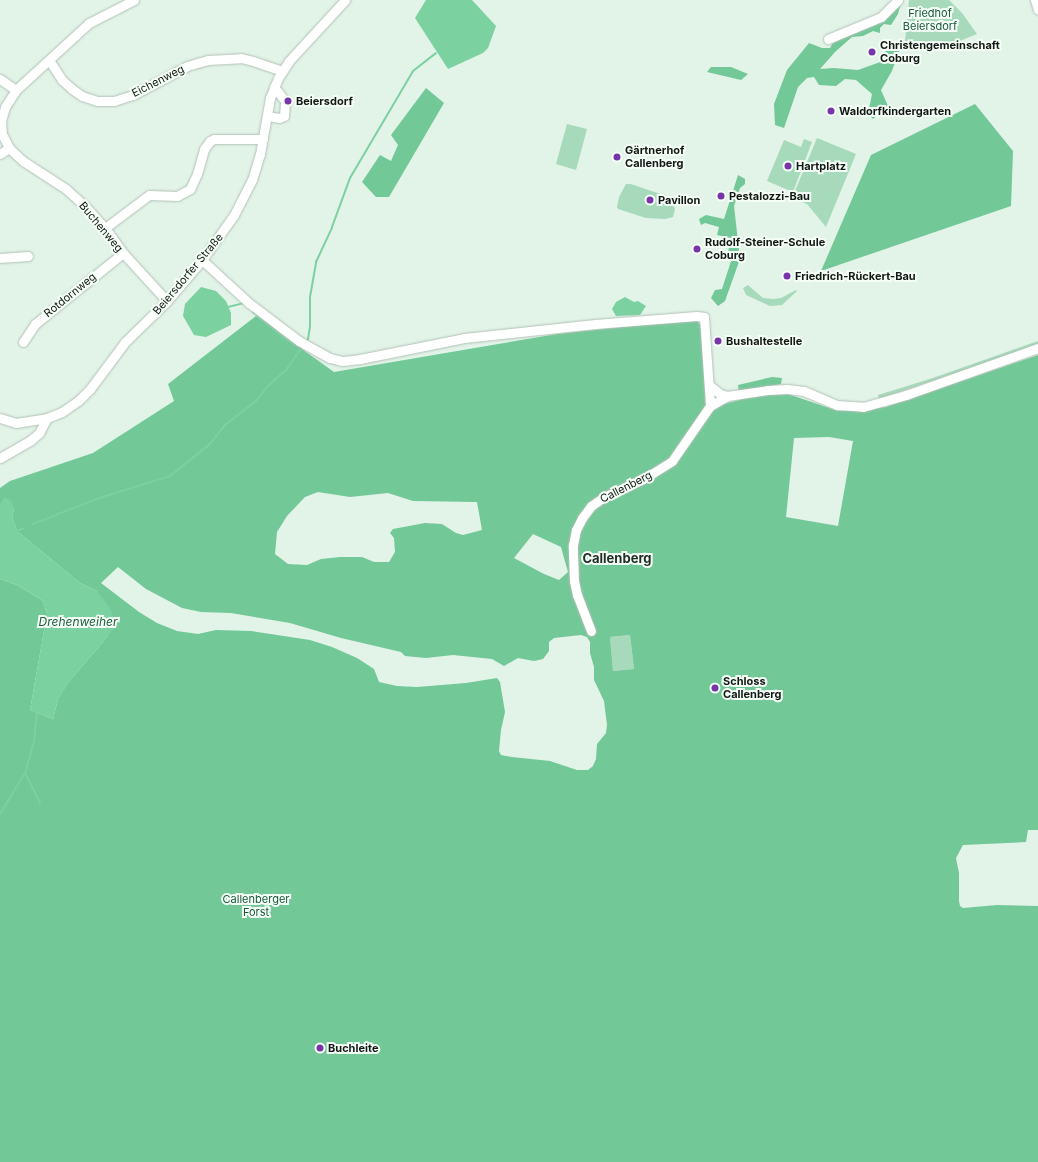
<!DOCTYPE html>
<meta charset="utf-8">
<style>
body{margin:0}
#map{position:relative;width:1038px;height:1162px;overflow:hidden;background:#e2f3e8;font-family:Inter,sans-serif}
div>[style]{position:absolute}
.green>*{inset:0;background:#a7daba}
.forest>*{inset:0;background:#72c897}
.water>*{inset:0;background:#7bd19f}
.stream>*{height:2px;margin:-1px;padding:0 1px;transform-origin:1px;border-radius:1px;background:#7bd19f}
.roads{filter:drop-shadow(0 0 1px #b1c1b6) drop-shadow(0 0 1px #b1c1b6)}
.minor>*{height:9px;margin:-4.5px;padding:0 4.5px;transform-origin:4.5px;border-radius:4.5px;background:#fff}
.dots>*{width:11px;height:11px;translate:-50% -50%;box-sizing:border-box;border:2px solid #f4fef7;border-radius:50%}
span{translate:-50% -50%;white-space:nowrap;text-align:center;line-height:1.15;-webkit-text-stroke:4px #f4fef7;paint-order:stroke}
.park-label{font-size:11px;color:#195939}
.poi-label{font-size:11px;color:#131915;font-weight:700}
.left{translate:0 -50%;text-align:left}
.street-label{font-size:11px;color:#131915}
.water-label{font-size:12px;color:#1e5d3d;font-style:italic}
.quarter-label{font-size:13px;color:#222f27;font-weight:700}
</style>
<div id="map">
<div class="green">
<i style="clip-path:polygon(909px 0,949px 0,962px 13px,977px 34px,955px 43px,905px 42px)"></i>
<i style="clip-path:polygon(567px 124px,587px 129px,576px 170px,556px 164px)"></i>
<i style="clip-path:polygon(817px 138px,856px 154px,826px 227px,807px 204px,792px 198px)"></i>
<i style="clip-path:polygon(804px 139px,812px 142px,793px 192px,767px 181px,784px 140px,801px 147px)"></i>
<i style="clip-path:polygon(626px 184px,631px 184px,666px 196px,672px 202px,675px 209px,673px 217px,665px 219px,646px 218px,618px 209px,617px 207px,619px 197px)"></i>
<i style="clip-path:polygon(748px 285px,763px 298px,773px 299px,781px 298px,796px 290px,797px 291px,782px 305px,770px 306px,746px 295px,743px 288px)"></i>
<i style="clip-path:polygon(1038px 341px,1038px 345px,879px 399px,878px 395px,933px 378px)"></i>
<i style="clip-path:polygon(630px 635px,634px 669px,613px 671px,610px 637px)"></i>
</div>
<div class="forest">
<i style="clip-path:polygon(901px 2px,898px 14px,891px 25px,884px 24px,880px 28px,880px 33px,873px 31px,863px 36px,852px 37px,835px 52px,820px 69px,834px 68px,858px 70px,883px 61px,886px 55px,885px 48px,891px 44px,900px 49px,892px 71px,881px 90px,888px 106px,873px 119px,868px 114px,872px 94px,856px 80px,845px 79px,836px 86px,819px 85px,814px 77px,807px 78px,798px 87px,784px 128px,775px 125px,774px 104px,787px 70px,809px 43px,822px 48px,830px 48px,835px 39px)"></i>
<i style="clip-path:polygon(711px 67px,731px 67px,748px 74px,741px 80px,707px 72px)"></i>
<i style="clip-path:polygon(426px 88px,444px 103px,389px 197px,376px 197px,362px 182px,380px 155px,391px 161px,398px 145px,391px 135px)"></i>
<i style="clip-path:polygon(975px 104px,1013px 151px,1011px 206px,821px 271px,871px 155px)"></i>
<i style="clip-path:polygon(738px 175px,745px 179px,745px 184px,740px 188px,734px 206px,740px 259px,725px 301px,718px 306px,711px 298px,715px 290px,722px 289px,733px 255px,728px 252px,731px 238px,717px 235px,719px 227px,705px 223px,701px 225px,699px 219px,706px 215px,724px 219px)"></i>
<i style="clip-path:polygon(evenodd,256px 316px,334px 372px,557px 334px,696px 319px,701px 326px,703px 353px,716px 406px,759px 395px,788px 394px,838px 411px,886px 407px,1038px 355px,1038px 830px,1028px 830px,1026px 842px,963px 845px,956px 858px,959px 873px,959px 901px,960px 906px,963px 908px,997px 905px,1038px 906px,1038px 1162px,0 1162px,0 579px,17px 585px,43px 601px,47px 614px,30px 710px,53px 719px,58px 699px,67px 684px,108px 636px,97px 591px,80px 583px,17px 531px,12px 517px,14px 509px,0 504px,0 488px,10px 481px,93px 453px,174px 401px,168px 384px,256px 316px,829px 437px,853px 441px,838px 526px,786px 517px,794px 438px,829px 437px,256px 316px,318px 492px,350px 497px,388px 493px,413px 501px,477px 502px,482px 530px,463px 535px,456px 533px,442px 524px,425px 523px,393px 529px,390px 533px,394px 538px,395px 552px,389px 562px,374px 562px,362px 557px,340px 557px,321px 559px,307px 565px,288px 564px,275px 554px,277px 532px,287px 516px,305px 497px,318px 492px,256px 316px,533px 534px,561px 547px,568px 572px,559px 580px,544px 574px,514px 558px,533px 534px,256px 316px,118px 567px,146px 589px,182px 608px,201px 612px,231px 613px,290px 623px,341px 638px,401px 652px,405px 656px,426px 658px,453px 655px,492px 659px,504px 666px,518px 658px,534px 661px,543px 659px,549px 651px,549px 642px,554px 638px,581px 635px,587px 637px,590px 642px,590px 653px,594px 667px,594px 680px,604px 701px,607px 725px,606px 733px,597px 744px,596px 759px,593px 766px,588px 770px,577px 770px,550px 761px,512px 757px,501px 755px,499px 751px,501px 730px,505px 712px,500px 682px,497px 678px,466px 683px,417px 687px,397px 686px,379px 682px,374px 669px,357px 658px,332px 647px,310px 640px,251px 631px,216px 630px,198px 634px,177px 631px,157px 623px,139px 612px,101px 583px,118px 567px,256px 316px,630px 635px,634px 669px,613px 671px,610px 637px,630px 635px)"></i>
<i style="clip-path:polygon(772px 377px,782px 378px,781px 384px,739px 392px,738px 385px)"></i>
</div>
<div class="water">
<i style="clip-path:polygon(426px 0,472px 0,496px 26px,488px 48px,483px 53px,448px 69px,415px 18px)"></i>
<i style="clip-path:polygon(201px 287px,216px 291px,226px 301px,231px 313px,231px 325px,206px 337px,194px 335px,183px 316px,185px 304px)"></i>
<i style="clip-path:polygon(625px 297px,634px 302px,638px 301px,646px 306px,640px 315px,616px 316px,612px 309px,616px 302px)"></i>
<i style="clip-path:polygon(4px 498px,11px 500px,14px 509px,12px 517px,17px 531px,80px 583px,97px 591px,110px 608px,116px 624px,108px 636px,67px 684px,58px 699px,53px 719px,30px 710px,47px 614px,43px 601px,17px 585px,0 579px,0 504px)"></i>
</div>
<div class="stream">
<i style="left:228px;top:307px;width:16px;rotate:-14deg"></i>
<i style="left:253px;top:312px;width:44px;rotate:39.5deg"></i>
<i style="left:287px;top:340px;width:16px;rotate:30deg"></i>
<i style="left:306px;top:342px;width:4px;rotate:-56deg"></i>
<i style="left:308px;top:339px;width:13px;rotate:-81deg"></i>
<i style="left:310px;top:326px;width:29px;rotate:-90deg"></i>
<i style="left:310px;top:297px;width:36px;rotate:-80deg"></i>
<i style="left:316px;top:262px;width:38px;rotate:-65deg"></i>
<i style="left:332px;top:227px;width:52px;rotate:-69.8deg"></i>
<i style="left:350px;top:178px;width:124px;rotate:-59.5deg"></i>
<i style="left:413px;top:71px;width:29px;rotate:-38deg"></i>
<i style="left:33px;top:524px;width:71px;rotate:-21.5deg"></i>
<i style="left:99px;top:498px;width:74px;rotate:-17.2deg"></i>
<i style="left:170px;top:476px;width:51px;rotate:-38.7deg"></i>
<i style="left:210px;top:444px;width:24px;rotate:-52deg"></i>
<i style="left:225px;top:425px;width:39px;rotate:-38deg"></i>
<i style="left:256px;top:401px;width:18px;rotate:-52deg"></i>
<i style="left:267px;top:387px;width:25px;rotate:-42deg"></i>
<i style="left:286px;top:370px;width:29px;rotate:-55deg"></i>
<i style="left:17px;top:531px;width:8px;rotate:-23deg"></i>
<i style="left:25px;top:773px;width:34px;rotate:63deg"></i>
<i style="left:0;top:814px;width:48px;rotate:-58.6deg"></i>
<i style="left:25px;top:773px;width:33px;rotate:-74deg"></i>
<i style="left:34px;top:741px;width:27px;rotate:-84deg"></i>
</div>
<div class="roads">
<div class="minor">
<i style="left:134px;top:0;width:51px;rotate:152.9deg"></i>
<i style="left:89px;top:23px;width:99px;rotate:137.5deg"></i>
<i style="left:16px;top:90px;width:20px;rotate:123deg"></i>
<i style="left:5px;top:107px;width:15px;rotate:106deg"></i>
<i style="left:1px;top:121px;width:13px;rotate:86deg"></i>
<i style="left:2px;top:134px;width:16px;rotate:63deg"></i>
<i style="left:9px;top:148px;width:19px;rotate:43deg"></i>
<i style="left:23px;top:161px;width:51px;rotate:33.1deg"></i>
<i style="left:66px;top:189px;width:24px;rotate:42deg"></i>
<i style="left:84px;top:205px;width:31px;rotate:48deg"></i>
<i style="left:105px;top:228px;width:31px;rotate:54deg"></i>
<i style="left:123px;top:253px;width:65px;rotate:47.5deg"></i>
<i style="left:1035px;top:0;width:10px;rotate:73deg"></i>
<i style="left:828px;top:39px;width:57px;rotate:-22.5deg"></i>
<i style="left:881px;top:17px;width:24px;rotate:-45deg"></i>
<i style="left:49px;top:60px;width:24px;rotate:57deg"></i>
<i style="left:62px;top:80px;width:13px;rotate:42deg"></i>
<i style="left:72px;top:89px;width:12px;rotate:35deg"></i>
<i style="left:82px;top:96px;width:16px;rotate:18deg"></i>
<i style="left:97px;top:101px;width:17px"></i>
<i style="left:114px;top:101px;width:20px;rotate:-18deg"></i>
<i style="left:133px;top:95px;width:61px;rotate:-28.2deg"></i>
<i style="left:187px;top:66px;width:22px;rotate:-16deg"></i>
<i style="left:208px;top:60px;width:33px;rotate:-3deg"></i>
<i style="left:241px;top:58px;width:12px;rotate:14deg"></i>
<i style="left:253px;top:61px;width:31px;rotate:19deg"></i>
<i style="left:0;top:79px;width:19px;rotate:35deg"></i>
<i style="left:268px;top:116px;width:11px;rotate:10deg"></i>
<i style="left:279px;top:118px;width:5px;rotate:-22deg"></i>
<i style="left:284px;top:116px;width:15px;rotate:-86deg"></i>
<i style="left:285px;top:101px;width:18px;rotate:-128deg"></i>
<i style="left:0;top:154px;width:11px;rotate:-34deg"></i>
<i style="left:105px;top:228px;width:55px;rotate:-36.9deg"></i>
<i style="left:149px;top:195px;width:28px;rotate:2deg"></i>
<i style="left:177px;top:196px;width:15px;rotate:-28deg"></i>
<i style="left:190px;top:189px;width:17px;rotate:-65deg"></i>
<i style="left:197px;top:174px;width:26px;rotate:-74deg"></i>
<i style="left:204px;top:149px;width:10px;rotate:-53deg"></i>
<i style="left:210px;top:141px;width:4px;rotate:-27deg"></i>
<i style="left:214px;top:139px;width:49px"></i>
<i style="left:0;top:258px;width:28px;rotate:-4deg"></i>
<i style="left:202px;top:260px;width:64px;rotate:42.5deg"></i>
<i style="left:249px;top:303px;width:63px;rotate:37.2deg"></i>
<i style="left:299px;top:341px;width:35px;rotate:29deg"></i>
<i style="left:330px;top:358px;width:12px;rotate:14deg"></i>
<i style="left:342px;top:361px;width:18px;rotate:-6deg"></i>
<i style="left:360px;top:359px;width:106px;rotate:-11.4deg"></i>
<i style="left:464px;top:338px;width:132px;rotate:-6.1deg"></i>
<i style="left:595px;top:324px;width:102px;rotate:-4.5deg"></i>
<i style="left:697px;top:316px;width:7px;rotate:8deg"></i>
<i style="left:704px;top:317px;width:89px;rotate:86.1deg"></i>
<i style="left:23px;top:342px;width:22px;rotate:-56deg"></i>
<i style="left:35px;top:324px;width:113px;rotate:-38.9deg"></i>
<i style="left:709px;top:385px;width:14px;rotate:39deg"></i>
<i style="left:720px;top:394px;width:7px;rotate:16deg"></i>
<i style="left:727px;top:396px;width:41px;rotate:-8.3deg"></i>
<i style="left:768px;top:390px;width:19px;rotate:-3deg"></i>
<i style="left:787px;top:389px;width:17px;rotate:7deg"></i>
<i style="left:804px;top:391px;width:36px;rotate:23deg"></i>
<i style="left:837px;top:405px;width:26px;rotate:4deg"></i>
<i style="left:863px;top:407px;width:45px;rotate:-15.6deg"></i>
<i style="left:906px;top:395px;width:140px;rotate:-19.6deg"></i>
<i style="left:0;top:418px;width:17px;rotate:17deg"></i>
<i style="left:16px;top:423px;width:31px;rotate:-9deg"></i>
<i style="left:47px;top:418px;width:16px;rotate:-22deg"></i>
<i style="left:62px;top:412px;width:19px;rotate:-35deg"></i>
<i style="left:78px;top:401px;width:17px;rotate:-45deg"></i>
<i style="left:90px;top:389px;width:59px;rotate:-53.3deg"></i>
<i style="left:125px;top:342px;width:59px;rotate:-44.3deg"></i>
<i style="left:167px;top:301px;width:54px;rotate:-49.5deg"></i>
<i style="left:202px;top:260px;width:55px;rotate:-54.6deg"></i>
<i style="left:234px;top:215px;width:39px;rotate:-63deg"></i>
<i style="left:252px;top:180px;width:27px;rotate:-73deg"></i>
<i style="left:260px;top:154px;width:57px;rotate:-79.9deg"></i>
<i style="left:270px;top:98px;width:22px;rotate:-68deg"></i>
<i style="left:278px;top:78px;width:20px;rotate:-57deg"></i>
<i style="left:289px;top:61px;width:83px;rotate:-47.4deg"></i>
<i style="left:0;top:458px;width:36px;rotate:-30deg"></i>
<i style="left:31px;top:440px;width:11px;rotate:-41deg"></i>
<i style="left:39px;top:433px;width:17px;rotate:-62deg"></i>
<i style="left:591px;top:631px;width:39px;rotate:-111deg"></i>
<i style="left:577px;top:595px;width:14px;rotate:-102deg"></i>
<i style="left:574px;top:581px;width:36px;rotate:-92deg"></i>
<i style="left:573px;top:545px;width:15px;rotate:-79deg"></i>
<i style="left:576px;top:530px;width:13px;rotate:-63deg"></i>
<i style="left:582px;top:518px;width:15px;rotate:-53deg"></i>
<i style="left:591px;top:506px;width:16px;rotate:-35deg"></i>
<i style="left:604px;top:497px;width:45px;rotate:-24.9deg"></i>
<i style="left:645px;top:478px;width:32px;rotate:-32deg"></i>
<i style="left:672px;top:461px;width:67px;rotate:-55.4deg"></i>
<i style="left:710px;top:406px;width:20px;rotate:-30deg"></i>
</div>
</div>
<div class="dots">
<i style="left:872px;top:52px;background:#7735a9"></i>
<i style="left:288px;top:101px;background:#7735a9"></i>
<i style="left:831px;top:111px;background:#7735a9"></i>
<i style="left:617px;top:157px;background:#7735a9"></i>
<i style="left:788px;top:166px;background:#7735a9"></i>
<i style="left:721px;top:196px;background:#7735a9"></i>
<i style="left:650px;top:200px;background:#7735a9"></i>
<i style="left:697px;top:249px;background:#7735a9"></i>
<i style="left:787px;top:276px;background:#7735a9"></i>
<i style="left:718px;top:341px;background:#7735a9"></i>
<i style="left:715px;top:688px;background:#7735a9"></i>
<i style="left:320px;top:1048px;background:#7735a9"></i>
</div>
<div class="park-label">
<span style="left:930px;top:20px">Friedhof<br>Beiersdorf</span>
<span style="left:256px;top:906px">Callenberger<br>Forst</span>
</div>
<div class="poi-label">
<span class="left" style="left:880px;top:52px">Christengemeinschaft<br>Coburg</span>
<span class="left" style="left:296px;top:101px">Beiersdorf</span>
<span class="left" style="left:839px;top:111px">Waldorfkindergarten</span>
<span class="left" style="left:625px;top:157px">Gärtnerhof<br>Callenberg</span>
<span class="left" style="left:796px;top:166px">Hartplatz</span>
<span class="left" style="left:729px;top:196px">Pestalozzi-Bau</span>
<span class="left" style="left:658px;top:200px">Pavillon</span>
<span class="left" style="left:705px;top:249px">Rudolf-Steiner-Schule<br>Coburg</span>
<span class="left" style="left:795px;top:276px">Friedrich-Rückert-Bau</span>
<span class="left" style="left:726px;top:341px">Bushaltestelle</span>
<span class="left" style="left:723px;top:688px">Schloss<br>Callenberg</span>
<span class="left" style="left:328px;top:1048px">Buchleite</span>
</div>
<div class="street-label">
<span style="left:158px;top:81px;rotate:-27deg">Eichenweg</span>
<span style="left:101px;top:227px;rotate:50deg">Buchenweg</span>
<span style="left:188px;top:274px;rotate:-50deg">Beiersdorfer Straße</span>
<span style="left:70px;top:295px;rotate:-39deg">Rotdornweg</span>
<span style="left:626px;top:487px;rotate:-27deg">Callenberg</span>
</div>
<div class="water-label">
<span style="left:78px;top:622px">Drehenweiher</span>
</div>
<div class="quarter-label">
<span style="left:617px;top:558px">Callenberg</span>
</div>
</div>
